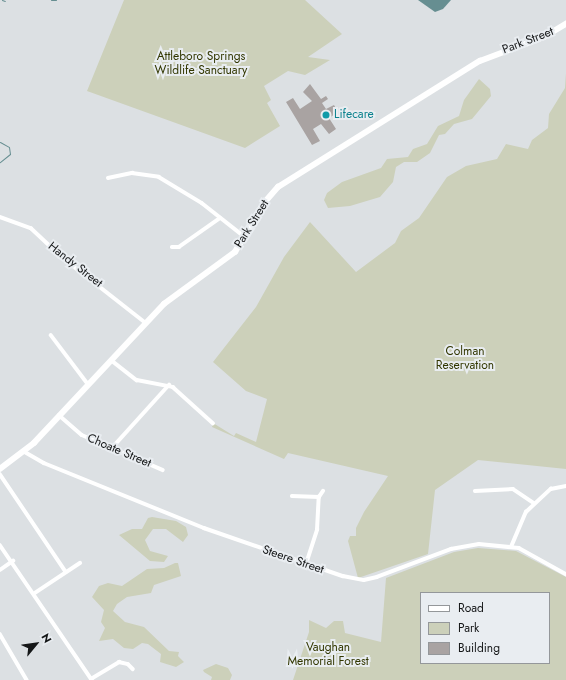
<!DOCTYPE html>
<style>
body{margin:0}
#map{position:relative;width:566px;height:680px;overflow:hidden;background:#dce0e3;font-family:Jost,sans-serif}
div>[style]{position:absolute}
.green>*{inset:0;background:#ccd0ba}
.water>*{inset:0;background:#668e91}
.stream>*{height:1px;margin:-0.5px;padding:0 0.5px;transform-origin:0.5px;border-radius:0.5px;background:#668e91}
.building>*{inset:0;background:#a9a3a2}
.minor>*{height:3.5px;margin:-1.75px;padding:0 1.75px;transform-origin:1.75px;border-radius:1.75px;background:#fff}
.secondary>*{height:5.5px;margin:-2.75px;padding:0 2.75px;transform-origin:2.75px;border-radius:2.75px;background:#fff}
.dots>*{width:11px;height:11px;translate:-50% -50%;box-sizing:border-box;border:2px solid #e9edf1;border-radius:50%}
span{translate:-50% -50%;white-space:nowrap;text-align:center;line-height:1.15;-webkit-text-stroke:4px #e9edf1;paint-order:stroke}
.street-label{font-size:12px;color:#151718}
.park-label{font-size:12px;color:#323700}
.culture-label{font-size:12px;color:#0d838f}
.left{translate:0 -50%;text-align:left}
.legend{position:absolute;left:420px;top:592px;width:130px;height:72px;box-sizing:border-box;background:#e9edf1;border:1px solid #94979a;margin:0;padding:5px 7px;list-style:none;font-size:12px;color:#151718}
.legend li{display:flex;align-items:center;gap:8px;height:20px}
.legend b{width:20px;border:1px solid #94979a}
.north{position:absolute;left:16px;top:624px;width:40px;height:40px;-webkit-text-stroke:3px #e9edf1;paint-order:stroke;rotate:61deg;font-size:11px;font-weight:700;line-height:16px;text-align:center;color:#151718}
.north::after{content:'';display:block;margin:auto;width:14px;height:18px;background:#151718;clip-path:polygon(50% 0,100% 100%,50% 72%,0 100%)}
</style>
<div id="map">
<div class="green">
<i style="clip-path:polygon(124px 0,305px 0,342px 34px,308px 57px,330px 60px,305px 75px,288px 71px,264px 86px,271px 100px,267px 103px,280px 126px,245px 148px,87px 91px)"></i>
<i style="clip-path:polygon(566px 73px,566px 469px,478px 460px,435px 490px,428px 554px,358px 578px,348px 541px,350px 536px,356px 536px,356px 528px,364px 512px,388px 476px,288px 453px,284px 459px,212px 427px,213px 423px,234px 436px,236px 433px,256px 442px,267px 399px,246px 391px,213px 362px,256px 307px,284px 257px,310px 222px,356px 272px,395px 243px,401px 231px,419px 218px,447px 177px,466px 166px,497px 159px,506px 144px,528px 149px,532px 140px,548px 128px,549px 114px,565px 88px)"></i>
<i style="clip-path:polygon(479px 79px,490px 89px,491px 96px,472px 119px,454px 124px,445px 134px,439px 135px,430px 153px,417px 162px,404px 162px,396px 167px,393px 182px,380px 197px,350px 206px,328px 208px,324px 200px,327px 193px,342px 182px,381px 168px,387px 159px,408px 157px,413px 149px,427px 144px,438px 126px,459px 116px,464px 100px)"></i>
<i style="clip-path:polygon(152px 517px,176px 521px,186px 527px,188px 535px,183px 542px,166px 529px,153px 529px,145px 540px,150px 551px,168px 556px,164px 562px,150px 561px,119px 535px,132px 529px,142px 529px,148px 518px)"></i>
<i style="clip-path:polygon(evenodd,478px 548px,516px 551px,566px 577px,566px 680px,293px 680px,309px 632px,309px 620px,326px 628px,334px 621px,343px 621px,345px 633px,381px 642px,386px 578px,454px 552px,478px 548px,421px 593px,549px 593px,549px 663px,421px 663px,421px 593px)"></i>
<i style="clip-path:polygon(175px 563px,178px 563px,181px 576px,154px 585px,151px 593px,127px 597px,117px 604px,113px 611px,125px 622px,144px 627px,169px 651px,179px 652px,178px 656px,184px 662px,176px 667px,160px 662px,161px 654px,148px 644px,142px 643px,133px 649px,124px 648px,113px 639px,99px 641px,105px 628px,101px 622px,104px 610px,92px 597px,99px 586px,108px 583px,122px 586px,147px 569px,164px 568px)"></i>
<i style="clip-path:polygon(216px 664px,228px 668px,232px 675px,230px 680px,211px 680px,212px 677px,204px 672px,203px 670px)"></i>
</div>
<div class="water">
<i style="clip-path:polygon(418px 0,451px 0,443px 9px,435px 12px)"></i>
</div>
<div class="stream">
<i style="left:2px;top:0;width:3px;rotate:18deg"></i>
<i style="left:51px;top:0;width:5px"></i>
<i style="left:0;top:142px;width:10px;rotate:29deg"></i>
<i style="left:9px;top:147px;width:7px;rotate:82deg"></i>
<i style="left:10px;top:154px;width:13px;rotate:141deg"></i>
</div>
<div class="building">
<i style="clip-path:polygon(310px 84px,321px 99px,326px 96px,328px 99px,322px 103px,326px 109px,334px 105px,338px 112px,329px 118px,336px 129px,329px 134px,321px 124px,313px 129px,320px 141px,312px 145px,286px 102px,293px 98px,300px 109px,312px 101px,303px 92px)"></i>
</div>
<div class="minor">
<i style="left:108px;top:178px;width:25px;rotate:-12deg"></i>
<i style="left:132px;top:173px;width:27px;rotate:8deg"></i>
<i style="left:159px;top:177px;width:50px;rotate:31.2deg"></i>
<i style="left:202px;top:203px;width:55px;rotate:38.3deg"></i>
<i style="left:0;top:217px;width:33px;rotate:20deg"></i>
<i style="left:31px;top:228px;width:44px;rotate:43.2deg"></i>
<i style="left:63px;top:258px;width:105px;rotate:38.1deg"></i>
<i style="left:172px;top:247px;width:7px"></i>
<i style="left:179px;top:247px;width:50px;rotate:-35.3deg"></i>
<i style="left:51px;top:335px;width:61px;rotate:52.9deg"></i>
<i style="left:111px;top:360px;width:33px;rotate:38deg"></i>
<i style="left:137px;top:380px;width:37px;rotate:11deg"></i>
<i style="left:173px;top:387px;width:54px;rotate:42deg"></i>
<i style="left:59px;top:415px;width:30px;rotate:41deg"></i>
<i style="left:82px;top:435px;width:88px;rotate:23.4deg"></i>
<i style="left:112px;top:448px;width:85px;rotate:-47.9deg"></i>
<i style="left:25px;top:452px;width:22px;rotate:30deg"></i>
<i style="left:44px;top:463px;width:173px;rotate:22.1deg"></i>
<i style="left:204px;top:528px;width:147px;rotate:19.1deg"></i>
<i style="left:343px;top:576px;width:21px;rotate:11deg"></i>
<i style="left:364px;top:580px;width:13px;rotate:-13deg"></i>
<i style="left:377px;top:577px;width:79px;rotate:-20.7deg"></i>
<i style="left:451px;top:549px;width:28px;rotate:-10deg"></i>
<i style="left:479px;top:544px;width:40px;rotate:5.7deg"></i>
<i style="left:519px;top:548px;width:54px;rotate:29deg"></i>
<i style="left:0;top:474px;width:118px;rotate:56deg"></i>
<i style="left:475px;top:491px;width:38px;rotate:-3deg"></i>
<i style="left:513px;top:489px;width:25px;rotate:34deg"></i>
<i style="left:292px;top:496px;width:27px;rotate:2deg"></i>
<i style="left:0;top:545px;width:163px;rotate:55.7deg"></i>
<i style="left:511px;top:547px;width:38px;rotate:-67deg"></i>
<i style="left:526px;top:512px;width:34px;rotate:-43deg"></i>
<i style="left:551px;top:489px;width:15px;rotate:-11deg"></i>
<i style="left:306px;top:564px;width:36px;rotate:-72deg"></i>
<i style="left:317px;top:530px;width:33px;rotate:-87deg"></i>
<i style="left:319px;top:497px;width:7px;rotate:-56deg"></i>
<i style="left:0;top:570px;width:16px;rotate:-35deg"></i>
<i style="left:35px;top:593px;width:54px;rotate:-33.7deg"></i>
<i style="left:0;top:634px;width:53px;rotate:59.6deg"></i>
<i style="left:91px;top:679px;width:33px;rotate:-31deg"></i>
<i style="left:119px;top:662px;width:9px;rotate:13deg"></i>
<i style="left:128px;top:664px;width:7px;rotate:45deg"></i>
</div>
<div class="secondary">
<i style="left:0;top:469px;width:43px;rotate:-37.4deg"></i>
<i style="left:34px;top:443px;width:190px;rotate:-46.9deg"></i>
<i style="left:164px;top:304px;width:88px;rotate:-36.2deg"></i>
<i style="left:235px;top:252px;width:57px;rotate:-59.4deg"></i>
<i style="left:264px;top:203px;width:21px;rotate:-49deg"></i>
<i style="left:278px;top:187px;width:238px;rotate:-32deg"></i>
<i style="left:480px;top:61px;width:68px;rotate:-20.6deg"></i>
<i style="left:544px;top:37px;width:26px;rotate:-31deg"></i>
</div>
<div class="dots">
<i style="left:326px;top:115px;background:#0f9aa8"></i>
</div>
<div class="street-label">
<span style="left:528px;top:41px;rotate:-21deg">Park Street</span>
<span style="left:252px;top:224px;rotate:-58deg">Park Street</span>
<span style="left:75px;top:265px;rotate:38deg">Handy Street</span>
<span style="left:119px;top:451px;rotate:23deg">Choate Street</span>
<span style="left:293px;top:560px;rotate:19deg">Steere Street</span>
</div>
<div class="park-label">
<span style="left:201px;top:64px">Attleboro Springs<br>Wildlife Sanctuary</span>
<span style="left:465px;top:359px">Colman<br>Reservation</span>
<span style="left:328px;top:655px">Vaughan<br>Memorial Forest</span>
</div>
<div class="culture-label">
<span class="left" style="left:334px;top:115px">Lifecare</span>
</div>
<ul class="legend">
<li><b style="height:5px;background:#fff"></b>Road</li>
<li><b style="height:11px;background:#ccd0ba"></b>Park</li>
<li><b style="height:11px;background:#a9a3a2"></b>Building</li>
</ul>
<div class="north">N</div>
</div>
